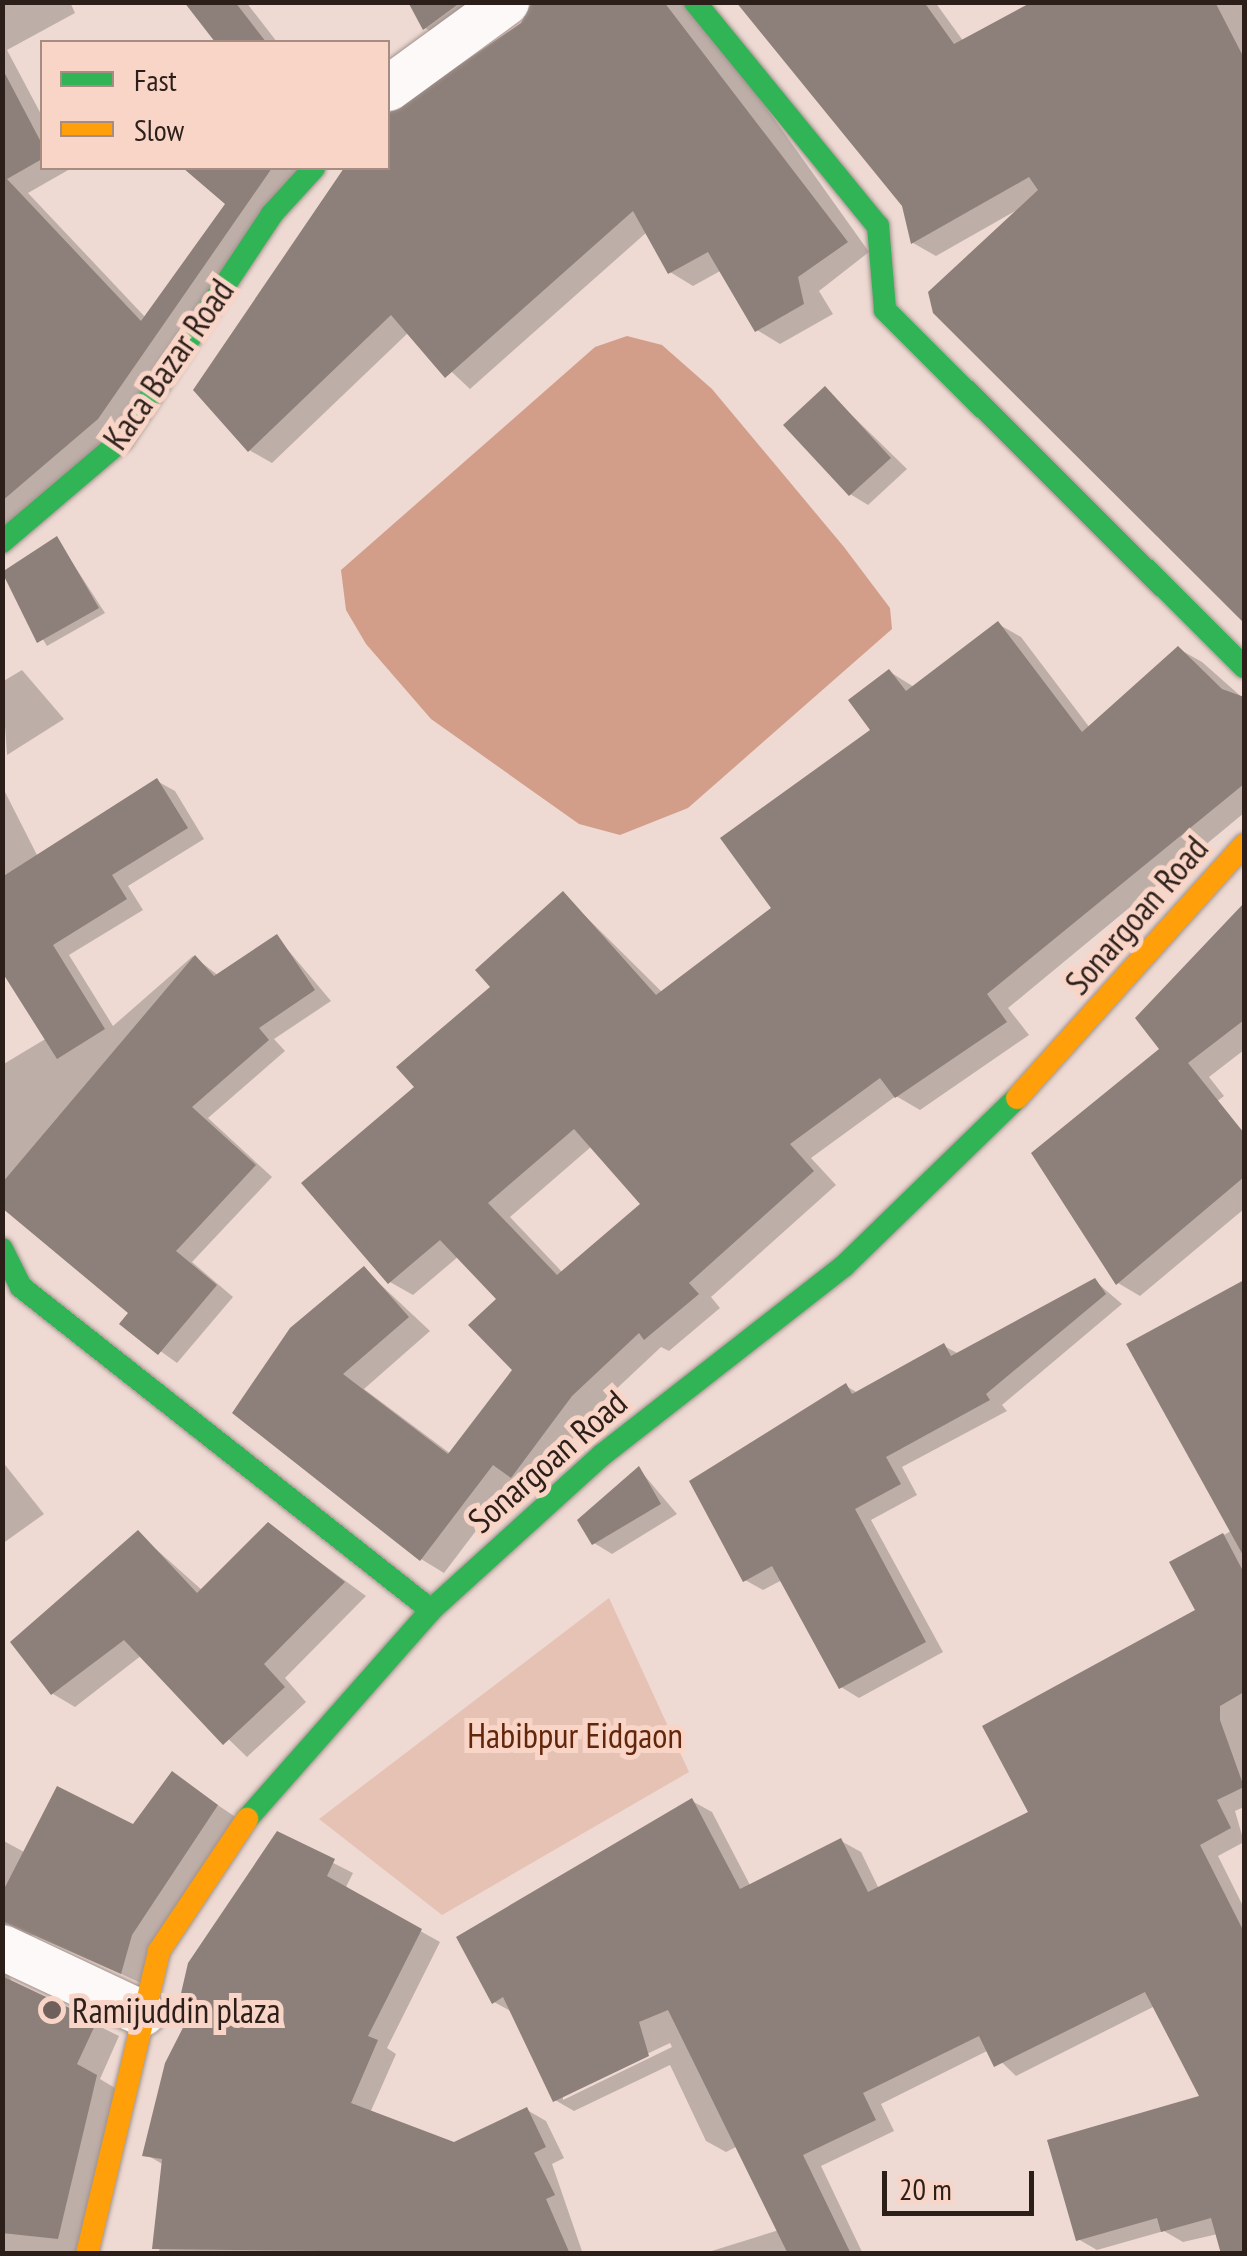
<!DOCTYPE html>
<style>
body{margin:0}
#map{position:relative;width:1247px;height:2256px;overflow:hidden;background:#eedad3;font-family:"PT Sans Narrow",sans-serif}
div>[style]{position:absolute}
.green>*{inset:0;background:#e6c2b5}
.water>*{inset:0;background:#d29e8a}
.shadow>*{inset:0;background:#0003}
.building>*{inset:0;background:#8d7f79}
.roads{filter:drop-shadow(0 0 2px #a0918c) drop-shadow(0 0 2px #a0918c)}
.street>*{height:45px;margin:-22.5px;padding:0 22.5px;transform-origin:22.5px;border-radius:22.5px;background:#fcf9f8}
.fast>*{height:22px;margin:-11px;padding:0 11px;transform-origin:11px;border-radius:11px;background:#30b455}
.slow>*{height:22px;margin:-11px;padding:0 11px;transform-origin:11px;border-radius:11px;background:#ff9f0a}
.dots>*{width:28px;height:28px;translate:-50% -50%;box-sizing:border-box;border:5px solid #f9d5c8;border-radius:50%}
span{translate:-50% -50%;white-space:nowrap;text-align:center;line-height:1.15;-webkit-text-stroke:10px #f9d5c8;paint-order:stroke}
.street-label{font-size:35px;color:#2c1f1a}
.park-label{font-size:35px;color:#62260b}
.poi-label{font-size:35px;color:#2c1f1a}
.left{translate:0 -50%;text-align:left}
.frame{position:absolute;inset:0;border:5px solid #2c1f1a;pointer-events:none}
.legend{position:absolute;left:40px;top:40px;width:350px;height:130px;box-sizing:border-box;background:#f9d5c8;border:2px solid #a78c82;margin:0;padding:12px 18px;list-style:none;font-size:30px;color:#2c1f1a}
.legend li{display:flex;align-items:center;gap:20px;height:50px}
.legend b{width:50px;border:2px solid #a78c82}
.scale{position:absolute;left:882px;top:2171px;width:152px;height:45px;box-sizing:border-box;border:5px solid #2c1f1a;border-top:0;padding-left:12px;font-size:30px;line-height:35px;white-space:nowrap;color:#2c1f1a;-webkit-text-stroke:8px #f9d5c8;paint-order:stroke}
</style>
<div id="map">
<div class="green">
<i style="clip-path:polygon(609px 1598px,689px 1772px,442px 1915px,319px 1819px)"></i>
</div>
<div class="water">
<i style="clip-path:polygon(627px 336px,662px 345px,712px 389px,844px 547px,890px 608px,892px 629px,688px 808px,620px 835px,579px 824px,431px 719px,366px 644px,346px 610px,341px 570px,595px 347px)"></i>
</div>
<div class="shadow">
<i style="clip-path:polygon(2px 2px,70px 2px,75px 13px,7px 50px,42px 116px,42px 168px,70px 169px,28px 193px,146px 318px,229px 204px,202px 181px,214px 168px,311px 168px,121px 432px,2px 539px)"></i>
<i style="clip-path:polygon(187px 2px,246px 2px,277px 42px,218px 42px)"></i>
<i style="clip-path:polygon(411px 2px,505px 2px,448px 41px,425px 28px)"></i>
<i style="clip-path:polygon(534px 2px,691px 2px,869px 252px,819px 291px,833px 314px,780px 344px,757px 330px,722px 270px,693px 286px,670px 272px,647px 232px,470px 389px,409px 332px,272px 463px,249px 450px,344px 168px,388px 168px,388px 111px,523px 25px)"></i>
<i style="clip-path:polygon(739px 2px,935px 2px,964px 42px,1043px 2px,1244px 2px,1244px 620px,935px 312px,1017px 210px,936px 256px,913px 243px,904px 205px)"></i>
<i style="clip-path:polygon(825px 389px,907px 469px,868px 505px,850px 494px)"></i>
<i style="clip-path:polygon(57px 539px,105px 613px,47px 646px,2px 573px)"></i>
<i style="clip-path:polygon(evenodd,998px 624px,1021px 637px,1090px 728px,1179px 649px,1202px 662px,1244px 699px,1244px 813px,1008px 1008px,1029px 1035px,920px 1110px,896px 1096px,811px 1158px,836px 1185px,711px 1297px,720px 1308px,669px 1351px,661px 1347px,595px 1409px,535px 1490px,516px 1478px,444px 1573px,421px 1559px,235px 1413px,364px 1269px,430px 1331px,364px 1389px,451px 1454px,515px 1370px,499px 1299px,459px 1256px,413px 1295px,390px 1282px,417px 1088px,563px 894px,663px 993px,775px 909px,874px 731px,890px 672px,914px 687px,998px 624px,592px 1146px,644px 1204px,563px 1273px,510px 1217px,592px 1146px)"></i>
<i style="clip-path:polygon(22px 670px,64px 719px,7px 755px,2px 682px)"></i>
<i style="clip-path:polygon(157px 781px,175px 791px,204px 839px,128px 886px,143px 910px,69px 955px,113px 1026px,193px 956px,219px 976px,277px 937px,331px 1001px,274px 1039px,285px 1051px,208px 1118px,272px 1177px,192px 1262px,233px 1297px,177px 1363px,123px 1324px,132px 1313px,2px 1204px,2px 1065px,47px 1038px,2px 968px,2px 786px,38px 857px)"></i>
<i style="clip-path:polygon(1244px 906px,1244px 1050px,1209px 1077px,1224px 1096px,1136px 1163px,1146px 1178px,1238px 1127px,1244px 1209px,1140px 1296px,1118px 1283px,1034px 1154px,1162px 1049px,1138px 1018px)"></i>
<i style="clip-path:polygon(1095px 1281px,1122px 1304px,1002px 1405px,1007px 1411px,902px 1467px,917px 1495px,871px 1520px,943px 1652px,859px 1698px,841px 1687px,782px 1580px,763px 1590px,745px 1580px,846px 1386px,858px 1393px,944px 1346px,959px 1354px)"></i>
<i style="clip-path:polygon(evenodd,1244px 1282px,1244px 1807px,1235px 1811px,1244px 1842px,1218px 1856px,1244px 1908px,1244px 2228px,1183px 2242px,1164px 2231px,1097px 2250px,1078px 2239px,1203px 2098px,1155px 2006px,1016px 2076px,989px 2050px,881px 2104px,894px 2131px,821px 2166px,863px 2254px,702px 2254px,779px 2230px,738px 2146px,726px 2152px,706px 2141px,670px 2065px,574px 2111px,555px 2100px,514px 2013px,494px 2002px,692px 1801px,712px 1812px,751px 1887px,841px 1841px,861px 1852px,879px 1889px,1031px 1814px,1199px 1611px,1172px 1563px,1233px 1530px,1129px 1345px,1244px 1282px,670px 2043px,672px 2047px,563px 2100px,563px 2094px,670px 2043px)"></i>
<i style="clip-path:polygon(2px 1461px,44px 1514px,2px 1544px)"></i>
<i style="clip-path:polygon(639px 1469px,677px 1514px,612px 1554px,594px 1543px)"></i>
<i style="clip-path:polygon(269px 1525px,366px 1596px,285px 1678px,306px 1702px,247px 1757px,142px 1655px,75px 1707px,53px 1694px,139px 1534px,203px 1591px)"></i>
<i style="clip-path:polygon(173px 1775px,240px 1820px,145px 1985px,38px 1935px,12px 1937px,2px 1948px,2px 1840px,26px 1853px,134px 1827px)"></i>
<i style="clip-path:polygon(278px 1835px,353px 1873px,345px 1889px,440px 1942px,387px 2048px,396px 2054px,370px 2113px,454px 2145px,527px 2110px,546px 2121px,564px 2158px,552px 2164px,583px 2254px,329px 2254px,316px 2224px,312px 2254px,159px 2254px,164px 2165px,145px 2154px)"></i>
<i style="clip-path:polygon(2px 1957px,12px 1983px,119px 2036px,100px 2079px,120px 2091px,81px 2254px,2px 2254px)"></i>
</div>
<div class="building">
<i style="clip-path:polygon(184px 2px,235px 2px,266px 42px,215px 42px)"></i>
<i style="clip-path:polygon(408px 2px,461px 2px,423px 30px)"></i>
<i style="clip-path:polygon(532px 2px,664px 2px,848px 242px,798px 277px,804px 304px,755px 332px,708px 252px,668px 274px,633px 211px,445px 378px,391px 315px,248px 452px,193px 390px,344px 168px,388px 168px,388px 114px,521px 23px)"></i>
<i style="clip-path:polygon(736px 2px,924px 2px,954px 44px,1032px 2px,1215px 2px,1244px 58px,1244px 623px,933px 313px,928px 292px,1038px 190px,1029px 177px,911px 244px,902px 206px)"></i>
<i style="clip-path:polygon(2px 68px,42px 144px,42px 159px,7px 179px,141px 321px,225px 204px,183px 168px,272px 168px,98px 419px,2px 501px)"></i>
<i style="clip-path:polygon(825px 386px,891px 458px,849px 496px,783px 425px)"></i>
<i style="clip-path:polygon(57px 536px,99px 608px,37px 643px,2px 572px)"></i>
<i style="clip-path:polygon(evenodd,998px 621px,1082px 732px,1178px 646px,1222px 689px,1244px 697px,1244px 784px,987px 994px,1007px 1022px,895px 1098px,880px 1078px,790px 1144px,814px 1171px,689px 1283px,699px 1294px,644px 1340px,639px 1333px,572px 1396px,511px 1478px,493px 1465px,420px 1561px,232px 1413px,290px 1328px,364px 1266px,409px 1317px,343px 1374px,448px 1454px,512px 1370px,468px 1325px,496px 1299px,440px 1240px,388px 1284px,301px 1183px,414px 1087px,396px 1067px,490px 987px,475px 970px,563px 891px,656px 995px,771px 908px,720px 838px,870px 730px,848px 700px,889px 669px,906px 691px,998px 621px,574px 1129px,640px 1204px,557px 1275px,488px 1203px,574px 1129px)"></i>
<i style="clip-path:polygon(157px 778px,188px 828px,112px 875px,127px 899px,53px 945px,105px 1029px,57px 1059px,2px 972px,2px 877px)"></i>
<i style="clip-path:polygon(1244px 903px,1244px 1020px,1188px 1063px,1244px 1133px,1244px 1177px,1116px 1285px,1031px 1153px,1159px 1049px,1135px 1018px)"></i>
<i style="clip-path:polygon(277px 934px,315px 990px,259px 1028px,269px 1040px,192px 1107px,256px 1165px,176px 1251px,217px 1285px,158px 1355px,119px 1324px,128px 1313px,2px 1208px,2px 1183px,195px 955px,214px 976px)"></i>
<i style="clip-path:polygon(1095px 1278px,1106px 1294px,986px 1394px,990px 1400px,886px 1457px,901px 1484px,855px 1509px,926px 1642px,839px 1689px,772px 1566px,743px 1582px,689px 1481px,846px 1383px,852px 1394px,944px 1343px,951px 1356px)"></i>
<i style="clip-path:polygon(1244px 1280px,1244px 1557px,1126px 1344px)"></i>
<i style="clip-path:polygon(639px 1466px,661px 1504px,592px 1545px,577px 1520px)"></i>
<i style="clip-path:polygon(268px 1522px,345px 1582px,264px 1664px,285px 1687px,223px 1745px,124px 1640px,51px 1695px,10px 1642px,138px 1530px,197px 1593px)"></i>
<i style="clip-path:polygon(1223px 1533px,1244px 1573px,1244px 1692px,1220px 1706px,1220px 1720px,1244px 1787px,1217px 1800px,1231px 1828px,1200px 1845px,1244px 1932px,1244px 2254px,1221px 2254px,1211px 2218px,1161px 2232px,1157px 2218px,1076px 2241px,1047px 2140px,1199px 2096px,1145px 1992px,994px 2067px,979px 2036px,863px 2093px,876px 2120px,803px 2155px,851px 2254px,788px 2254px,668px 2010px,639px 2022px,649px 2056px,553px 2102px,503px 1997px,492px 2004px,456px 1937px,692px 1798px,740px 1889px,841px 1838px,868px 1892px,1028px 1812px,982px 1726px,1195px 1610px,1169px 1562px)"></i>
<i style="clip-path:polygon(172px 1771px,218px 1805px,132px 1935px,121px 1974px,2px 1921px,2px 1893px,57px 1786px,133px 1824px)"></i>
<i style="clip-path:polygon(277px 1831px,335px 1859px,327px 1876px,422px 1929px,368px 2036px,378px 2040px,351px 2103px,454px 2142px,527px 2107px,546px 2147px,534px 2153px,555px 2195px,546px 2199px,570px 2254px,152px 2249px,162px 2159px,142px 2156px,165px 2063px,193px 2008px,179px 2002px,188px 1963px)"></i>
<i style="clip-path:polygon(2px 1976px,97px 2021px,77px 2064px,97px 2075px,58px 2239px,2px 2233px)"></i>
</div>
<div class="roads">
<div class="street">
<i style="left:388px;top:88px;width:146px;rotate:-36.1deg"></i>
<i style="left:2px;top:1947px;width:155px;rotate:25.2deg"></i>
</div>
<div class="fast">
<i style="left:695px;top:2px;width:289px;rotate:50.8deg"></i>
<i style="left:878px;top:226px;width:84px;rotate:85.2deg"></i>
<i style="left:885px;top:310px;width:506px;rotate:44.84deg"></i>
<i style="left:2px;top:542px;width:157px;rotate:-40.4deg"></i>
<i style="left:122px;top:440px;width:271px;rotate:-56.4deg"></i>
<i style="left:272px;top:214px;width:62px;rotate:-47.6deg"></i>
<i style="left:2px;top:1249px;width:42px;rotate:63.4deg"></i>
<i style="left:21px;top:1287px;width:522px;rotate:38.23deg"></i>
<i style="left:247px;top:1819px;width:278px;rotate:-48.6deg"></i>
<i style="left:431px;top:1610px;width:231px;rotate:-42.2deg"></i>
<i style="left:602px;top:1455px;width:307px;rotate:-38deg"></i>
<i style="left:844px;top:1266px;width:241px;rotate:-44.2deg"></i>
</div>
<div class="slow">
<i style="left:1017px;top:1098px;width:340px;rotate:-48.1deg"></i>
<i style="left:87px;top:2254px;width:311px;rotate:-76.6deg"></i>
<i style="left:159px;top:1951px;width:159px;rotate:-56.3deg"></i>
</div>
</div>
<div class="dots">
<i style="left:52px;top:2010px;background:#70605b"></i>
</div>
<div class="street-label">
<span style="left:168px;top:364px;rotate:-55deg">Kaca Bazar Road</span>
<span style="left:1136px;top:915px;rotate:-49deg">Sonargoan Road</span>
<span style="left:547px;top:1461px;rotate:-41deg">Sonargoan Road</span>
</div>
<div class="park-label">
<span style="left:575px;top:1735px">Habibpur Eidgaon</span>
</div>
<div class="poi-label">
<span class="left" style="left:72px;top:2010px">Ramijuddin plaza</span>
</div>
<div class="frame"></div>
<ul class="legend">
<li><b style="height:12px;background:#30b455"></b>Fast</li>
<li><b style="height:12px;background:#ff9f0a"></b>Slow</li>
</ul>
<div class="scale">20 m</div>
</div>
